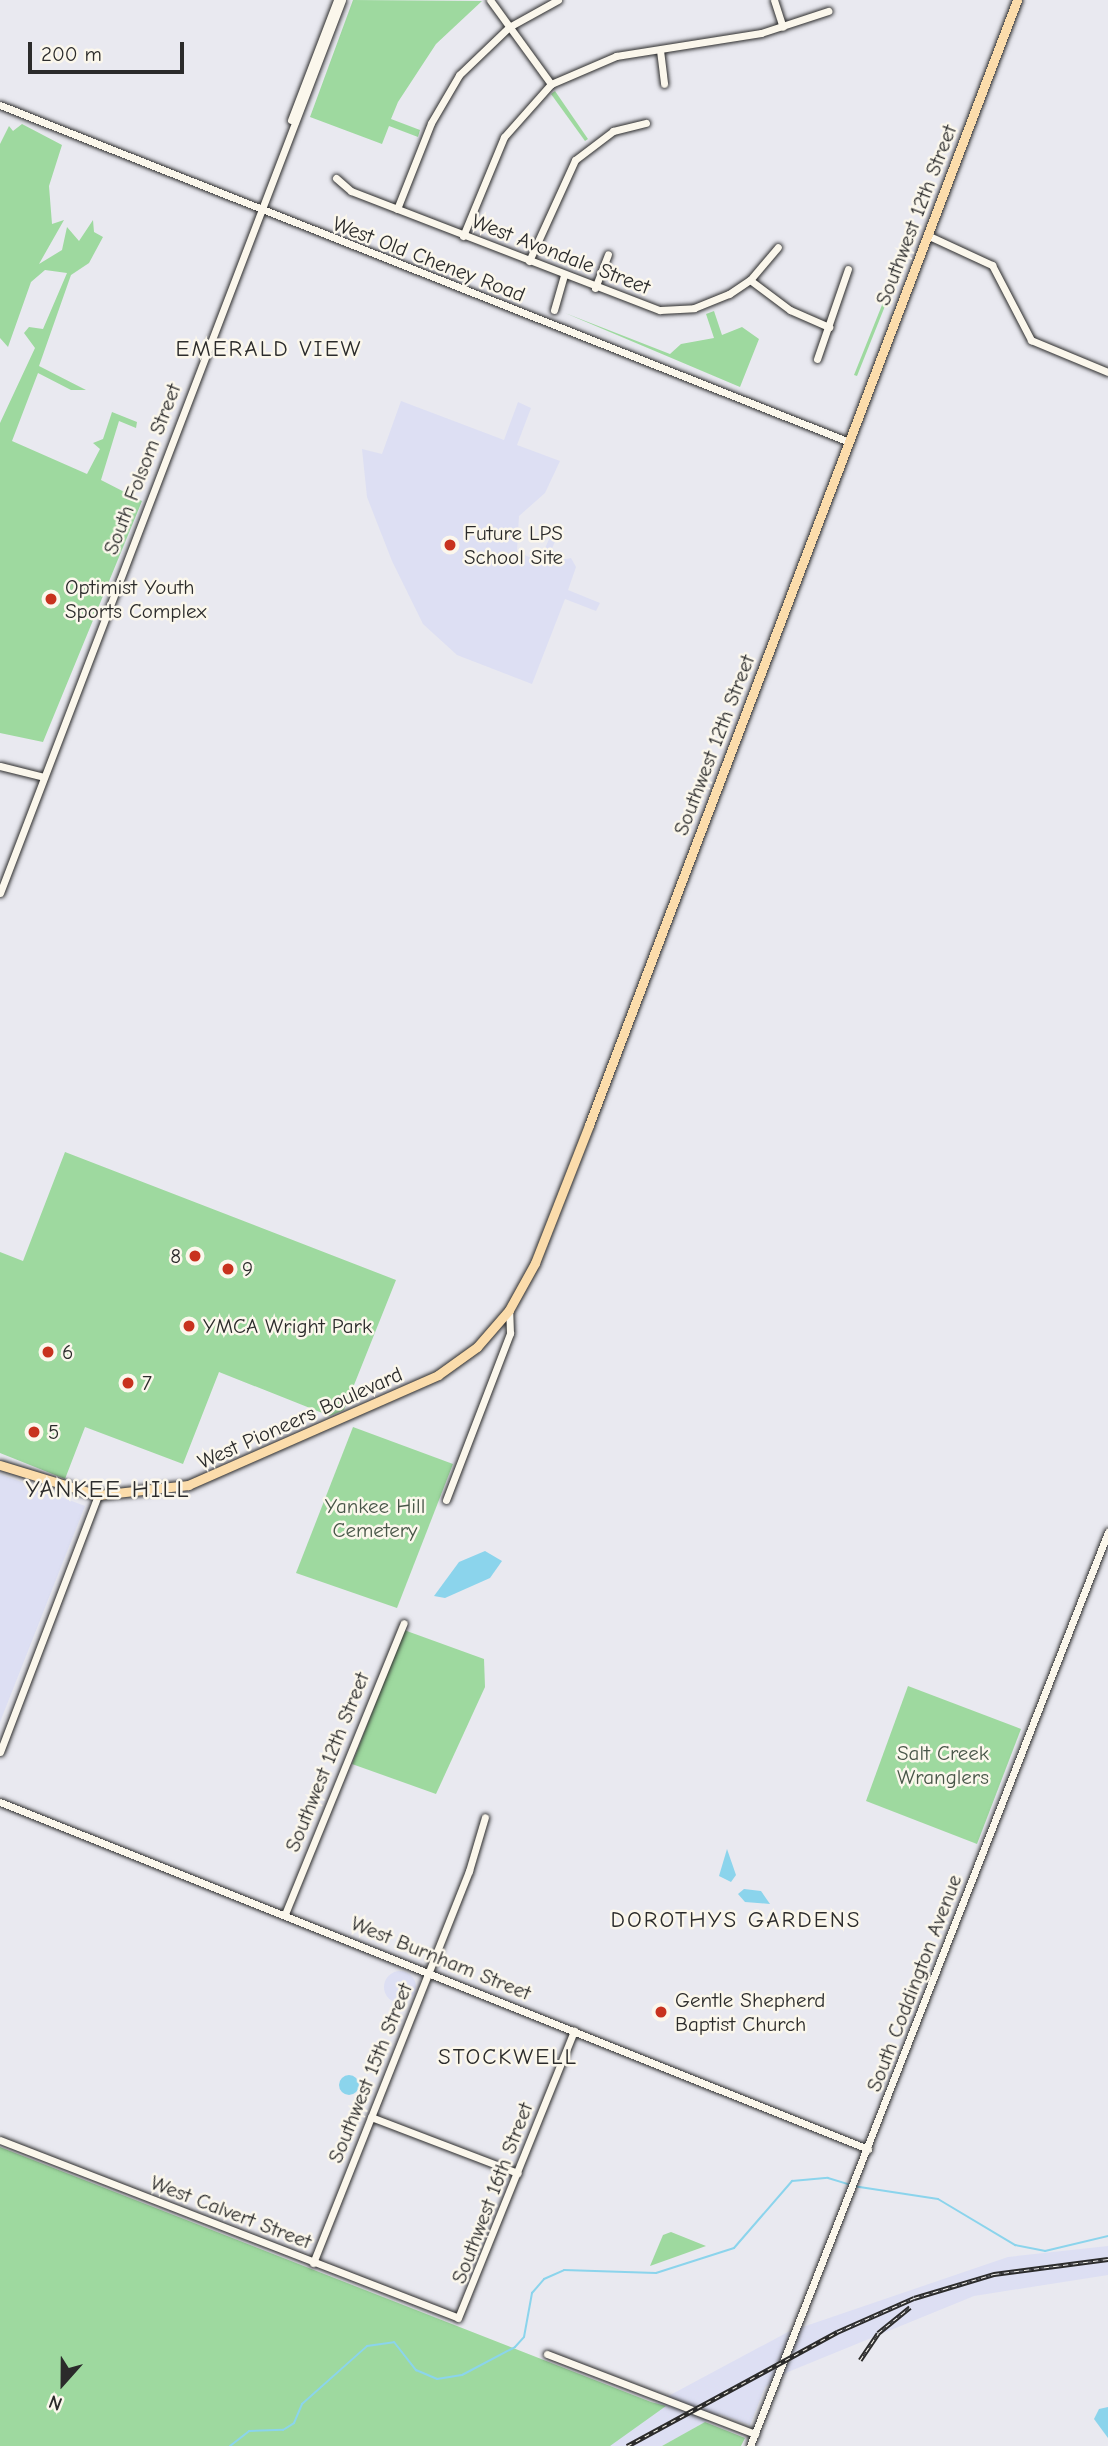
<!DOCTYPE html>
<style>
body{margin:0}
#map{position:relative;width:1108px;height:2446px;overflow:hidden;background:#e9e9f0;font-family:"Comic Neue",sans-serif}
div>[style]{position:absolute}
.built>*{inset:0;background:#dddff3}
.round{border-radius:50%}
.green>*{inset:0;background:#9ed99f}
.water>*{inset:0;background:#8bd4ec}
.stream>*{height:2px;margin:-1px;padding:0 1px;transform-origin:1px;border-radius:1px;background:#8bd4ec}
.roads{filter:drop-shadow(0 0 2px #2b2b2b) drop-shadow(0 0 2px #2b2b2b)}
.minor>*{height:7px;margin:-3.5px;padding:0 3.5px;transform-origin:3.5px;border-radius:3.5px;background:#fbf7ec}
.major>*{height:9px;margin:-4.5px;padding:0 4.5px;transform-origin:4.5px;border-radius:4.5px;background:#fbdcab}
.rail>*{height:4.5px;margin-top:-2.25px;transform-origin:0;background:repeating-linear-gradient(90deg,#fbf7ec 0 5px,#2b2b2b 0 10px);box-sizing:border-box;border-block:2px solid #2b2b2b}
.dots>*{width:19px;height:19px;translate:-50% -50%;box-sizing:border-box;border:4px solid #fbf7ec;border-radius:50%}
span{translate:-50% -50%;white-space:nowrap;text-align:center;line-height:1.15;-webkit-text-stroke:5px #fbf7ec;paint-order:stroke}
.street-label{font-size:21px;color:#2b2b2b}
.poi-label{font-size:21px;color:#2b2b2b}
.left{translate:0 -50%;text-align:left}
.right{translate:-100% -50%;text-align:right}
.park-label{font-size:21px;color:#485648}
.neighbourhood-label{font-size:23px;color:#2b2b2b;letter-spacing:2px}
.quarter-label{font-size:24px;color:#2b2b2b;letter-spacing:2px}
.north{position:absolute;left:28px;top:2348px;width:70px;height:70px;-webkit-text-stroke:5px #fbf7ec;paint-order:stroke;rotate:201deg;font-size:19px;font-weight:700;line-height:28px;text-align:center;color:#2b2b2b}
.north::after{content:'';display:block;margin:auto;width:24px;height:32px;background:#2b2b2b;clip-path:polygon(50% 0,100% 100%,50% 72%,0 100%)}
.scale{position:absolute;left:28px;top:42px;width:156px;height:32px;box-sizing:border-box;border:4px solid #2b2b2b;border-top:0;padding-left:9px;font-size:21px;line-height:24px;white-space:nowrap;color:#2b2b2b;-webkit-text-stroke:5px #fbf7ec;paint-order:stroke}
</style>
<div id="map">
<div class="built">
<i style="clip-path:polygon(401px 401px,504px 440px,518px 402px,531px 408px,517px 445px,560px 461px,545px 493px,519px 516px,517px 551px,539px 562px,550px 537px,556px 539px,546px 563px,571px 558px,576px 567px,568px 590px,600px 603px,596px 611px,565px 599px,532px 684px,457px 655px,423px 624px,392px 561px,367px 497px,362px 449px,382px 454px)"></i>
<i style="clip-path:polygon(0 1474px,85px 1506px,0 1722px)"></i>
<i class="round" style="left:384px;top:1971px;width:32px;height:32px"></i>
<i style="clip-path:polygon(1108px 2246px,1108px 2275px,974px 2296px,788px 2372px,765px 2387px,750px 2425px,720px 2414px,662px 2446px,575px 2446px,788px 2332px,1008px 2257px)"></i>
</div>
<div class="green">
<i style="clip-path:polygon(353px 0,482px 1px,436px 44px,398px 102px,391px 119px,420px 130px,418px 137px,389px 126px,382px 144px,310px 117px)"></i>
<i style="clip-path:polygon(555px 91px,588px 139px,585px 141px,551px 94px)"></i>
<i style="clip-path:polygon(22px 124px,62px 145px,49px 186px,52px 224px,64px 220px,39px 264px,62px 250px,67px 227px,79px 241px,93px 220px,94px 232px,103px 237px,89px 263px,71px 275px,39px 366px,86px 390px,71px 390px,38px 373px,12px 441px,87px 474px,100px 449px,93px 443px,103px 439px,112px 412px,137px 422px,136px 428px,119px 421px,101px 480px,142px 501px,43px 742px,0 733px,0 423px,35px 348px,24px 333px,29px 327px,43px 329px,67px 273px,45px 270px,31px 282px,8px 347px,0 338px,0 144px,9px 126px,13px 131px)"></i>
<i style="clip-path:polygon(884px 300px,887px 301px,857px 376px,854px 375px)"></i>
<i style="clip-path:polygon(714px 311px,722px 335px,742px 327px,759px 339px,740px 387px,565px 313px,670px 354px,681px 344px,714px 338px,706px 314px)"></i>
<i style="clip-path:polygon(65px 1152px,396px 1280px,344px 1410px,330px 1416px,219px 1372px,183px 1464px,85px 1427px,65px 1479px,0 1453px,0 1252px,23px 1261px)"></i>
<i style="clip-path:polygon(353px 1427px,453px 1464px,397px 1608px,296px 1573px)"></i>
<i style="clip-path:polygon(404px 1630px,484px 1659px,485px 1687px,436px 1794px,352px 1764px)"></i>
<i style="clip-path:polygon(908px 1686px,1021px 1729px,977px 1844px,866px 1801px)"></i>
<i style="clip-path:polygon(0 2147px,651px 2402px,666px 2406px,610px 2446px,0 2446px)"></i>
<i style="clip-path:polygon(671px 2232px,706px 2246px,650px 2266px,663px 2235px)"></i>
<i style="clip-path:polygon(705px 2422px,745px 2438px,741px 2446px,662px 2446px)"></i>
</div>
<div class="water">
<i style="clip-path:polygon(485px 1551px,502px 1561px,490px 1578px,445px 1598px,434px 1596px,459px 1562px)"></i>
<i style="clip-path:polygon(727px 1849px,736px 1875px,731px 1882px,719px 1876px)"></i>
<i style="clip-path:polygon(744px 1889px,761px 1891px,770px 1904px,745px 1902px,738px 1894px)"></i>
<i class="round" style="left:339px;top:2075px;width:20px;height:20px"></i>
<i style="clip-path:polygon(1108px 2407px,1108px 2438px,1094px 2419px,1099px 2409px)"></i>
</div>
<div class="stream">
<i style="left:853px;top:2186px;width:86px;rotate:8.7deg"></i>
<i style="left:938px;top:2199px;width:90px;rotate:30.9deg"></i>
<i style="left:1015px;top:2245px;width:31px;rotate:11deg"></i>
<i style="left:1045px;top:2251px;width:65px;rotate:-13.4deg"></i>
<i style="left:230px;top:2446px;width:24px;rotate:-38deg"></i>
<i style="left:249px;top:2431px;width:34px;rotate:-2deg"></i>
<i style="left:283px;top:2430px;width:13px;rotate:-32deg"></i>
<i style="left:294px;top:2423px;width:21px;rotate:-67deg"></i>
<i style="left:302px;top:2404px;width:87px;rotate:-41.7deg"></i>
<i style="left:367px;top:2346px;width:27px;rotate:-8deg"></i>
<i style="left:394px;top:2342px;width:36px;rotate:52deg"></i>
<i style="left:416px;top:2370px;width:23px;rotate:23deg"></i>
<i style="left:437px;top:2379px;width:25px;rotate:-9deg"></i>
<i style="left:462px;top:2375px;width:60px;rotate:-27.8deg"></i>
<i style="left:515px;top:2347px;width:13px;rotate:-48deg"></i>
<i style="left:524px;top:2337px;width:45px;rotate:-79.7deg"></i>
<i style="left:532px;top:2293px;width:18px;rotate:-49deg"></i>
<i style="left:544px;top:2279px;width:22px;rotate:-24deg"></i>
<i style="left:564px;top:2270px;width:92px;rotate:1.9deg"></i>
<i style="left:656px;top:2273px;width:82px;rotate:-17.8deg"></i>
<i style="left:734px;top:2248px;width:89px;rotate:-49.1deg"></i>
<i style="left:792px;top:2181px;width:36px;rotate:-5deg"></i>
<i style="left:828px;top:2178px;width:21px;rotate:17deg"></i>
</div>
<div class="roads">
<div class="minor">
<i style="left:490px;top:0;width:104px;rotate:54deg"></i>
<i style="left:774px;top:0;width:28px;rotate:72deg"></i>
<i style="left:660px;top:50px;width:34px;rotate:83deg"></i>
<i style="left:0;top:105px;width:911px;rotate:21.64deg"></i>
<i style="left:291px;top:120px;width:129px;rotate:-69deg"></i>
<i style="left:336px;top:178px;width:20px;rotate:41deg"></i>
<i style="left:351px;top:191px;width:331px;rotate:21.1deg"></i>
<i style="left:660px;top:310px;width:34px;rotate:-3deg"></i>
<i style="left:694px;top:308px;width:38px;rotate:-22deg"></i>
<i style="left:729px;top:294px;width:25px;rotate:-34deg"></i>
<i style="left:750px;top:280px;width:43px;rotate:-49.7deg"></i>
<i style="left:397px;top:209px;width:92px;rotate:-68.4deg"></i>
<i style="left:431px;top:123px;width:56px;rotate:-59.7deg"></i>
<i style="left:459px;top:75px;width:69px;rotate:-43.8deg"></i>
<i style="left:509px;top:27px;width:56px;rotate:-28.9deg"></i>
<i style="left:927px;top:235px;width:72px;rotate:24.8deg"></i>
<i style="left:992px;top:265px;width:85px;rotate:62.5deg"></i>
<i style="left:1031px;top:340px;width:83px;rotate:22.6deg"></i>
<i style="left:463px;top:236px;width:107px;rotate:-67.5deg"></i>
<i style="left:504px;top:137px;width:71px;rotate:-48.4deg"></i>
<i style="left:551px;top:84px;width:71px;rotate:-23.3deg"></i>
<i style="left:616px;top:56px;width:147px;rotate:-9deg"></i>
<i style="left:761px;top:33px;width:71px;rotate:-18.2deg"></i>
<i style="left:529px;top:261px;width:111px;rotate:-65.5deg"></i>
<i style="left:575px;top:160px;width:48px;rotate:-37.3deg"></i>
<i style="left:613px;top:131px;width:34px;rotate:-14deg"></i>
<i style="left:750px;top:280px;width:50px;rotate:36.9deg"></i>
<i style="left:790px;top:310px;width:43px;rotate:23.6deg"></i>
<i style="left:595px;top:288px;width:36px;rotate:-69deg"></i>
<i style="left:554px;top:310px;width:36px;rotate:-74deg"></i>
<i style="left:817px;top:359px;width:95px;rotate:-71deg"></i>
<i style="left:0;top:766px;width:45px;rotate:14deg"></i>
<i style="left:0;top:893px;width:956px;rotate:-69.04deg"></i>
<i style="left:446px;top:1500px;width:179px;rotate:-69deg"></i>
<i style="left:510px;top:1333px;width:23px;rotate:-92deg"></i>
<i style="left:0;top:1752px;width:275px;rotate:-69.1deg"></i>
<i style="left:0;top:1802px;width:935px;rotate:21.79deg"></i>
<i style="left:285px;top:1914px;width:314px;rotate:-67.8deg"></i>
<i style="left:371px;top:2117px;width:157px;rotate:20.9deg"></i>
<i style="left:0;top:2140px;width:491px;rotate:21.2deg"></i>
<i style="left:458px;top:2318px;width:310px;rotate:-68deg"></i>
<i style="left:313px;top:2263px;width:422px;rotate:-68.3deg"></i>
<i style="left:469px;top:1871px;width:56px;rotate:-73.5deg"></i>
<i style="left:547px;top:2354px;width:223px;rotate:21deg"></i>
<i style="left:750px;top:2446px;width:982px;rotate:-68.61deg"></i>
</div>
<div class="major">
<i style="left:0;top:1465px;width:102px;rotate:17deg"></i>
<i style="left:98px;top:1495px;width:91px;rotate:-6.3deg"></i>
<i style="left:188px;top:1485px;width:273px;rotate:-23.7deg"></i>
<i style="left:438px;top:1375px;width:48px;rotate:-35.7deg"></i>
<i style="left:477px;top:1347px;width:49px;rotate:-49.1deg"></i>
<i style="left:509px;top:1310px;width:54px;rotate:-61deg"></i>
<i style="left:535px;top:1263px;width:148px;rotate:-68.6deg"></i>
<i style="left:589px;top:1125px;width:1204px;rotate:-69.17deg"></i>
</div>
</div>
<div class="rail">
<i style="left:860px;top:2360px;width:32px;rotate:-56deg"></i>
<i style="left:878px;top:2333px;width:41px;rotate:-39.1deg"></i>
<i style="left:627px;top:2446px;width:239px;rotate:-28.5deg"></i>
<i style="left:837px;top:2332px;width:84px;rotate:-23.8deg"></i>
<i style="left:914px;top:2298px;width:84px;rotate:-16.7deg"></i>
<i style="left:994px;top:2274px;width:115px;rotate:-7.5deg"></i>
</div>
<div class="dots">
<i style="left:450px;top:545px;background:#c8321e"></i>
<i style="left:51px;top:599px;background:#c8321e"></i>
<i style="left:195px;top:1256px;background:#c8321e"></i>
<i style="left:228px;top:1269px;background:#c8321e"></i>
<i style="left:189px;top:1326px;background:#c8321e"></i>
<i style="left:48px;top:1352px;background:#c8321e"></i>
<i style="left:128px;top:1383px;background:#c8321e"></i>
<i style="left:34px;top:1432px;background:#c8321e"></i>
<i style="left:661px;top:2012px;background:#c8321e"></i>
</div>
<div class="street-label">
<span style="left:916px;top:215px;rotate:-69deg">Southwest 12th Street</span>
<span style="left:561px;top:254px;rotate:21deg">West Avondale Street</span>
<span style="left:429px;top:259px;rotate:21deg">West Old Cheney Road</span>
<span style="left:142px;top:469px;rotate:-69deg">South Folsom Street</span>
<span style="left:714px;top:745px;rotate:-69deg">Southwest 12th Street</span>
<span style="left:300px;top:1418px;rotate:-24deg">West Pioneers Boulevard</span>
<span style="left:327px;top:1762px;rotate:-68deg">Southwest 12th Street</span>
<span style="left:441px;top:1958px;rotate:22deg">West Burnham Street</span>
<span style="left:914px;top:1983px;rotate:-69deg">South Coddington Avenue</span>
<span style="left:370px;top:2073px;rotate:-68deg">Southwest 15th Street</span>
<span style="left:492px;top:2193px;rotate:-69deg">Southwest 16th Street</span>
<span style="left:231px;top:2212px;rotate:21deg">West Calvert Street</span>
</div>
<div class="poi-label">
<span class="left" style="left:464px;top:545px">Future LPS<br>School Site</span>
<span class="left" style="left:65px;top:599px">Optimist Youth<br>Sports Complex</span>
<span class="right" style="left:181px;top:1256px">8</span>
<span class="left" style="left:242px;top:1269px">9</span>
<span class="left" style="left:203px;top:1326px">YMCA Wright Park</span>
<span class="left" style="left:62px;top:1352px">6</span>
<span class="left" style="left:142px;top:1383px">7</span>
<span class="left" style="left:48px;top:1432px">5</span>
<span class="left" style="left:675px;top:2012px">Gentle Shepherd<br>Baptist Church</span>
</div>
<div class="park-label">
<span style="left:375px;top:1518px">Yankee Hill<br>Cemetery</span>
<span style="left:943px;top:1765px">Salt Creek<br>Wranglers</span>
</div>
<div class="neighbourhood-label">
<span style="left:269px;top:349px">EMERALD VIEW</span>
<span style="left:736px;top:1920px">DOROTHYS GARDENS</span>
<span style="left:508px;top:2057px">STOCKWELL</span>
</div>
<div class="quarter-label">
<span style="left:108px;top:1490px">YANKEE HILL</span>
</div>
<div class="north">N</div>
<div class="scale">200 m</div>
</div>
